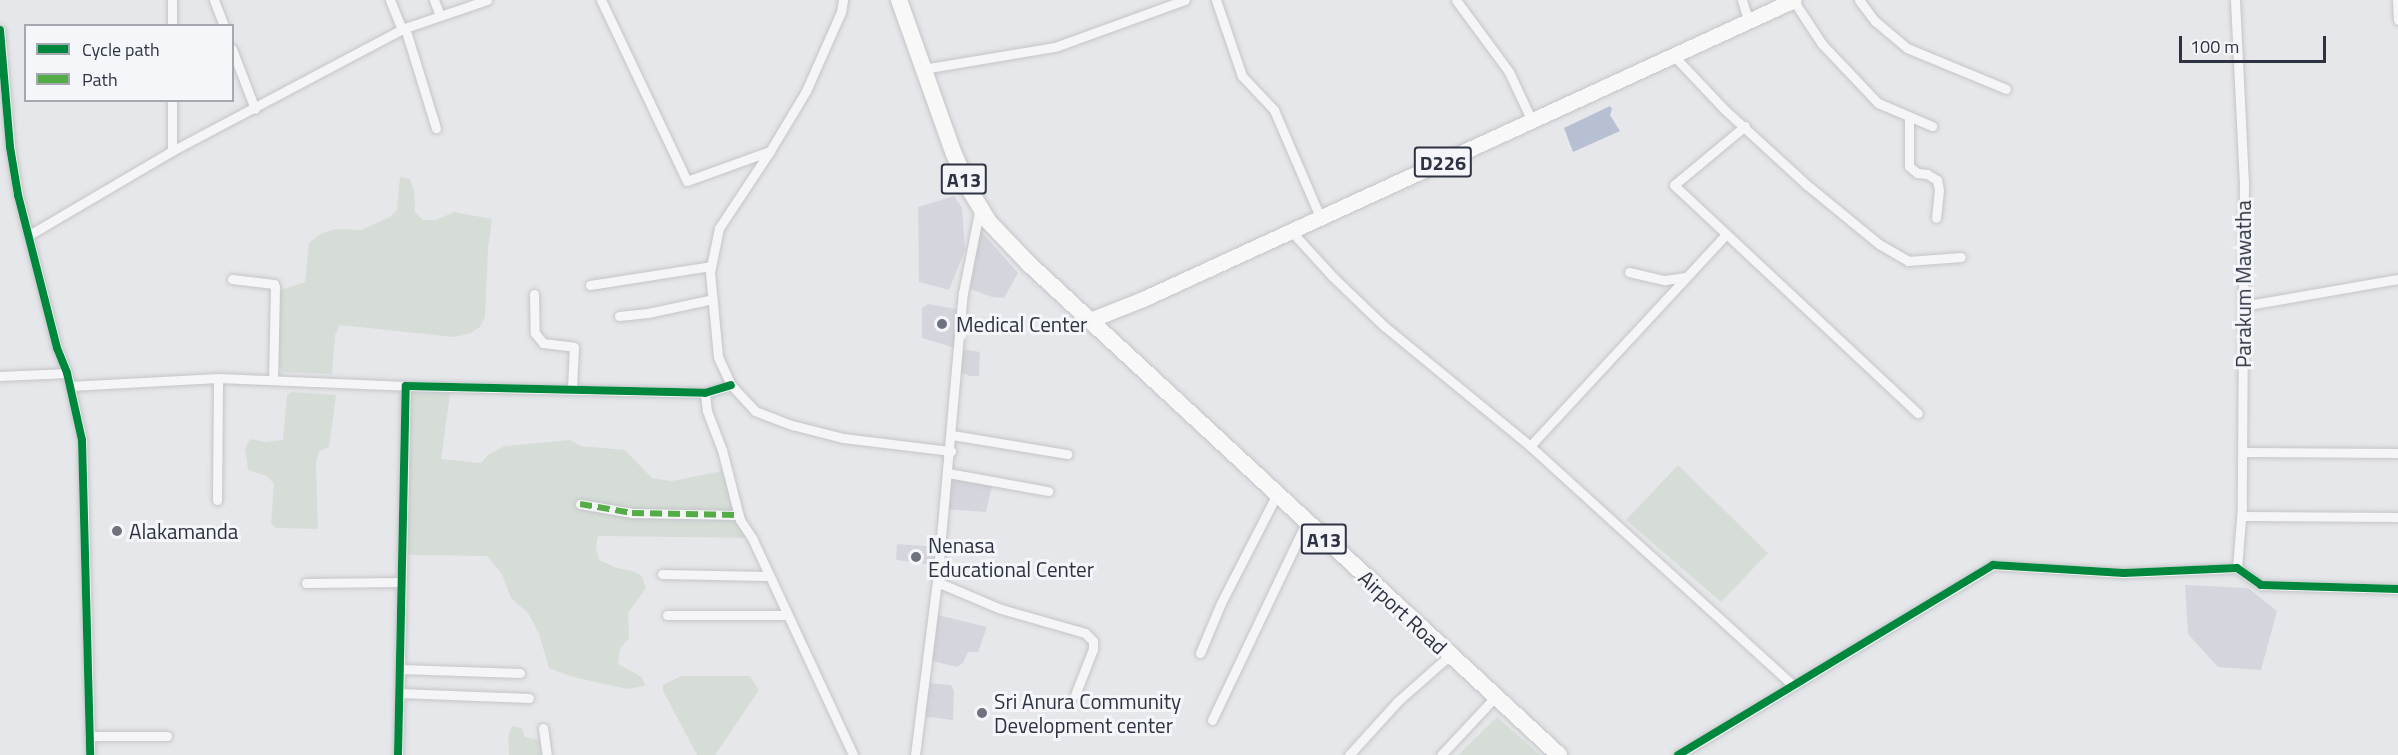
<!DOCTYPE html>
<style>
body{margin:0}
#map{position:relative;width:2398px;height:755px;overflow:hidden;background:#e6e7ea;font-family:"Titillium Web",sans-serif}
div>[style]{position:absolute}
.built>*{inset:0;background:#d5d6dd}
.green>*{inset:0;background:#d6ddd7}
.water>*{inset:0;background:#b7c0d2}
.roads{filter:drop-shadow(0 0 2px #c4c5c8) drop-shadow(0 0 2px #c4c5c8)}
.street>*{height:9px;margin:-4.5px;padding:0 4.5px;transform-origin:4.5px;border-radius:4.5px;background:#f5f5f7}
.primary>*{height:15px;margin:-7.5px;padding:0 7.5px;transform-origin:7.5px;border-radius:7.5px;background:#f8f8f8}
.highway>*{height:16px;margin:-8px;padding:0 8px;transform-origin:8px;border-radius:8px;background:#f8f8f8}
.quiet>*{height:6px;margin-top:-3px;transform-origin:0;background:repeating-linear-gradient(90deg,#54ac47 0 12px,transparent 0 18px)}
.cycleway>*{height:8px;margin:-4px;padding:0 4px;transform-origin:4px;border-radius:4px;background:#00873e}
.dots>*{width:16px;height:16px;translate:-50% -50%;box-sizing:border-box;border:3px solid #f4f6f9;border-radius:50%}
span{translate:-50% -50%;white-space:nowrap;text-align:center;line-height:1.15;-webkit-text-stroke:6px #f4f6f9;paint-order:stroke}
.shield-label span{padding:2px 4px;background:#f4f6f9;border:2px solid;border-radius:4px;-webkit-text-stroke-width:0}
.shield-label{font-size:20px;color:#2d3343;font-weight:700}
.street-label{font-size:21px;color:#2d3343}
.poi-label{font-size:21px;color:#2d3343}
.left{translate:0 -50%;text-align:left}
.legend{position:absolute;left:24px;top:24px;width:210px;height:78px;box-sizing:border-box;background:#f4f6f9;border:2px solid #a4a8b0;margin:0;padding:8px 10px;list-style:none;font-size:18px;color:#2d3343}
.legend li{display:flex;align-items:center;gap:12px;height:30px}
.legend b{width:30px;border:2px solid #a4a8b0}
.scale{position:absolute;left:2179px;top:36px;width:147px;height:27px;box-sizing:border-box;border:3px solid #2d3343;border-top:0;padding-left:8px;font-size:18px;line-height:21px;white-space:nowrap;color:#2d3343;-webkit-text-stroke:4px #f4f6f9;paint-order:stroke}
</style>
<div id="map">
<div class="built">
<i style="clip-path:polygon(954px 196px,962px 208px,965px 250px,949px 290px,919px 282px,918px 207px)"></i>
<i style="clip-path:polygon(979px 229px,1018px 273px,1004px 298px,992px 297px,970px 289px)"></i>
<i style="clip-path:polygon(928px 304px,962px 310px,960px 349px,980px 352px,979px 376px,970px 376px,958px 371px,959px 349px,922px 338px,922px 308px)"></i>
<i style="clip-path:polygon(948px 473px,992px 485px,986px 512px,944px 509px)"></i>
<i style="clip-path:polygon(897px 544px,939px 547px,935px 565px,896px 560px)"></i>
<i style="clip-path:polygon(2185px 585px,2248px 588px,2277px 611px,2261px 670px,2218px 667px,2188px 634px)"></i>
<i style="clip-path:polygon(934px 614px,987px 627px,978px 652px,968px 652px,963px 663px,957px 667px,928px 660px)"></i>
<i style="clip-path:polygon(925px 683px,951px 685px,954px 691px,953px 720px,920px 716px)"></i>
</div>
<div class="green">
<i style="clip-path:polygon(400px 177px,410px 179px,414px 191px,415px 212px,423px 220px,436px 220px,454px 212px,492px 219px,488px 248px,485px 317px,480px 327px,469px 334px,453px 337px,340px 325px,335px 335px,332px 374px,282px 372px,277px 363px,276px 309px,281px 290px,305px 282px,309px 243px,320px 234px,336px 229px,361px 230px,390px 217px,397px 210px)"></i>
<i style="clip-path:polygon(403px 386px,451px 387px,441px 459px,481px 463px,489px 454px,505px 446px,570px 440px,581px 446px,625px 450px,652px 478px,672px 481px,727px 470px,735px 508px,752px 538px,598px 536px,596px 547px,599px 560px,617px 568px,633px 571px,642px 576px,646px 588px,628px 613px,629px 638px,620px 648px,618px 664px,642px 677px,645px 686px,627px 689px,573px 677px,549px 668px,539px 634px,528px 613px,511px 598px,502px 574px,487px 556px,411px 555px,402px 551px)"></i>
<i style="clip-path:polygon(292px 392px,336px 395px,329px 447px,319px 451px,316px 464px,318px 529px,276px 528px,271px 524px,274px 484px,267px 476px,248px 470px,245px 448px,250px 439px,265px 442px,283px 440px,287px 394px)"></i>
<i style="clip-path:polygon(1678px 465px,1768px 553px,1721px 602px,1626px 520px)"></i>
<i style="clip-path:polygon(681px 676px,750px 676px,759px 690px,715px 755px,697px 755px,663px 691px,663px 685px)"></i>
<i style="clip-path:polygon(1497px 717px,1540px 755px,1458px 755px)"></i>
<i style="clip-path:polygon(512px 726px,522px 728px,525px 737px,540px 740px,541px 755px,509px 755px,508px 737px)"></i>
</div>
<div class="water">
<i style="clip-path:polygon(1610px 106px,1612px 109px,1610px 115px,1620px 131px,1573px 152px,1564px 128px)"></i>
</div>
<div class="roads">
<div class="street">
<i style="left:214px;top:0;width:28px;rotate:69deg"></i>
<i style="left:390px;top:0;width:31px;rotate:68deg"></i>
<i style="left:434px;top:0;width:17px;rotate:69deg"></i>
<i style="left:601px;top:0;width:200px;rotate:64.6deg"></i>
<i style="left:687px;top:181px;width:88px;rotate:-19.9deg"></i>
<i style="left:843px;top:0;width:12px;rotate:99deg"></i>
<i style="left:841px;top:12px;width:86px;rotate:113.9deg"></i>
<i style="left:806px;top:91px;width:70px;rotate:121deg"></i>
<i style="left:770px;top:151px;width:92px;rotate:123.5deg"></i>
<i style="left:719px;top:228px;width:45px;rotate:101.6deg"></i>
<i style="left:710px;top:272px;width:85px;rotate:84.6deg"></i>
<i style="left:718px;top:357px;width:31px;rotate:65deg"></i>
<i style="left:731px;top:385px;width:35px;rotate:47deg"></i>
<i style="left:755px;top:411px;width:40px;rotate:21deg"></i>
<i style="left:792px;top:425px;width:53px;rotate:14.3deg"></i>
<i style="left:843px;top:438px;width:109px;rotate:6.9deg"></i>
<i style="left:1216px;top:0;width:80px;rotate:71.1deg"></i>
<i style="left:1242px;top:76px;width:47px;rotate:46.7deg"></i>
<i style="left:1274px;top:110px;width:116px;rotate:66.7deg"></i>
<i style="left:1456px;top:0;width:89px;rotate:53.6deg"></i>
<i style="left:1509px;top:72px;width:54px;rotate:64.9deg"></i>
<i style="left:1742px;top:0;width:21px;rotate:73deg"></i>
<i style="left:1793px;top:0;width:53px;rotate:56.6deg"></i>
<i style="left:1822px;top:44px;width:81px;rotate:46.5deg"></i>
<i style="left:1878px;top:103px;width:59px;rotate:23.1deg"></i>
<i style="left:1859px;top:0;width:26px;rotate:53deg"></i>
<i style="left:1875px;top:21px;width:42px;rotate:40.2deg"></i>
<i style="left:1907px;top:48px;width:107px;rotate:22.5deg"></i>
<i style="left:2235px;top:0;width:181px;rotate:87.2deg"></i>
<i style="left:2244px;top:181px;width:326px;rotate:90.4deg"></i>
<i style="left:2242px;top:507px;width:61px;rotate:94.7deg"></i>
<i style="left:2397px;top:0;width:20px;rotate:87deg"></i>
<i style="left:172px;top:26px;width:26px;rotate:-90deg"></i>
<i style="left:405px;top:28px;width:105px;rotate:72.8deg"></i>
<i style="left:0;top:30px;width:117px;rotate:85.1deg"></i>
<i style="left:10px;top:147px;width:49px;rotate:80.5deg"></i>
<i style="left:18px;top:195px;width:158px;rotate:75.7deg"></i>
<i style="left:57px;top:348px;width:27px;rotate:68deg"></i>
<i style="left:67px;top:373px;width:69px;rotate:77.4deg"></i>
<i style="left:82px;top:440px;width:315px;rotate:88.5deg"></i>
<i style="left:232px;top:49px;width:64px;rotate:69deg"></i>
<i style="left:1673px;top:55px;width:74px;rotate:46.6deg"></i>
<i style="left:1724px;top:109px;width:113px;rotate:42.5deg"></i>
<i style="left:1807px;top:185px;width:93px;rotate:39.3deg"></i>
<i style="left:1879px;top:244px;width:34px;rotate:30deg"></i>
<i style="left:1908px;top:261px;width:53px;rotate:-4.3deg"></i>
<i style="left:923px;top:69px;width:134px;rotate:-9.5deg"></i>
<i style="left:1055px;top:47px;width:138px;rotate:-19.9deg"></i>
<i style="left:1909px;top:117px;width:49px;rotate:90deg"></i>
<i style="left:1909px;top:166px;width:11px;rotate:41deg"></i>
<i style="left:1917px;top:173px;width:10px;rotate:6deg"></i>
<i style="left:1927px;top:174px;width:12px;rotate:31deg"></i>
<i style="left:1937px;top:180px;width:10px;rotate:79deg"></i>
<i style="left:1939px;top:190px;width:28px;rotate:96deg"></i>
<i style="left:1745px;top:126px;width:92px;rotate:140.3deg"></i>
<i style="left:1674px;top:185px;width:334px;rotate:43.1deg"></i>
<i style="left:172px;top:151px;width:51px;rotate:-90deg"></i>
<i style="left:1291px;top:231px;width:62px;rotate:47.6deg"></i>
<i style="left:1333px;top:277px;width:71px;rotate:43.9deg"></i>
<i style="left:1384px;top:326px;width:189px;rotate:39.4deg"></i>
<i style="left:1530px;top:446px;width:355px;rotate:42.3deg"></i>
<i style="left:29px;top:235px;width:166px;rotate:-30.4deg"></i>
<i style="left:172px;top:151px;width:260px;rotate:-27.9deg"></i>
<i style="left:402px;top:29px;width:90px;rotate:-18.8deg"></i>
<i style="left:1629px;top:272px;width:37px;rotate:13deg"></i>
<i style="left:1665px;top:280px;width:21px;rotate:-8deg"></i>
<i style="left:232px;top:279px;width:42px;rotate:6.8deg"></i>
<i style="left:274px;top:284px;width:3px;rotate:72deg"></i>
<i style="left:275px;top:287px;width:93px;rotate:91.2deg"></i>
<i style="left:590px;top:285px;width:122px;rotate:-8.9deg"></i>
<i style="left:534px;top:294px;width:39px;rotate:89deg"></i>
<i style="left:535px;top:333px;width:13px;rotate:51deg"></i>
<i style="left:543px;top:343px;width:31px;rotate:7deg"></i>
<i style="left:574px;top:347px;width:41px;rotate:92.8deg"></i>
<i style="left:2243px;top:306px;width:157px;rotate:-9.9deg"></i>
<i style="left:619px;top:316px;width:29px;rotate:-6deg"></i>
<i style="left:648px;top:313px;width:66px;rotate:-12.2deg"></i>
<i style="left:0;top:376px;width:67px;rotate:-2.6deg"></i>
<i style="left:70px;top:386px;width:148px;rotate:-3.1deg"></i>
<i style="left:218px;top:378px;width:188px;rotate:2.4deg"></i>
<i style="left:705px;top:393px;width:18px;rotate:84deg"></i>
<i style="left:707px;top:411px;width:42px;rotate:69deg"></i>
<i style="left:722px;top:450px;width:72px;rotate:75.6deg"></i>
<i style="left:740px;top:520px;width:22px;rotate:56deg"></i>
<i style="left:752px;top:538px;width:239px;rotate:65deg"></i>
<i style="left:952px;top:435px;width:117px;rotate:9.4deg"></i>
<i style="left:1530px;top:446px;width:289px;rotate:-47.2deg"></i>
<i style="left:2242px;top:452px;width:156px;rotate:0.4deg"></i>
<i style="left:948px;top:473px;width:102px;rotate:10.2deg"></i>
<i style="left:217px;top:500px;width:122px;rotate:-89.5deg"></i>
<i style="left:580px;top:504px;width:53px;rotate:9.8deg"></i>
<i style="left:632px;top:513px;width:106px;rotate:1.1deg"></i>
<i style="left:2241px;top:516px;width:157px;rotate:0.4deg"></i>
<i style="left:662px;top:574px;width:106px;rotate:1.1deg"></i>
<i style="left:937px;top:582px;width:69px;rotate:22.9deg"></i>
<i style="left:1001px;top:609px;width:87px;rotate:15.9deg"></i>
<i style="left:1085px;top:633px;width:11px;rotate:45deg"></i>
<i style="left:1093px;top:641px;width:8px;rotate:90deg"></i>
<i style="left:1093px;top:649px;width:49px;rotate:111.4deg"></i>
<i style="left:306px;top:583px;width:95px;rotate:-0.6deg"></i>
<i style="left:667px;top:615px;width:119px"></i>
<i style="left:1200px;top:653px;width:54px;rotate:-67.2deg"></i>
<i style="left:1221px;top:603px;width:123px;rotate:-62.8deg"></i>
<i style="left:400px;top:669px;width:120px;rotate:1.9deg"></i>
<i style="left:399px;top:693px;width:130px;rotate:2.2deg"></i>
<i style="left:1212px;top:720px;width:218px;rotate:-64.5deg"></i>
<i style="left:543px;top:728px;width:27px;rotate:82deg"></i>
<i style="left:89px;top:736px;width:78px"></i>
<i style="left:398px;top:755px;width:369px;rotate:-88.8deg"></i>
<i style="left:406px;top:386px;width:299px;rotate:1.3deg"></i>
<i style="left:705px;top:393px;width:27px;rotate:-17deg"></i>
<i style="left:915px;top:755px;width:174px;rotate:-82.8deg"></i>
<i style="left:937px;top:582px;width:290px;rotate:-84.9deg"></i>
<i style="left:963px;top:293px;width:88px;rotate:-78.8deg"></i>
<i style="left:1349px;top:755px;width:73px;rotate:-47.8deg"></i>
<i style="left:1398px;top:701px;width:69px;rotate:-41.5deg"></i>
<i style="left:1441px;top:755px;width:79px;rotate:-47deg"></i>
<i style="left:1678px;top:755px;width:368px;rotate:-31.1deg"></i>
<i style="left:1993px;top:565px;width:131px;rotate:3.5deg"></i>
<i style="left:2124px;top:573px;width:113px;rotate:-2.5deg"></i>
<i style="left:2237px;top:568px;width:29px;rotate:35deg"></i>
<i style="left:2261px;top:585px;width:137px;rotate:1.7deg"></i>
</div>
<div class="primary">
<i style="left:1090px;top:320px;width:57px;rotate:-21.6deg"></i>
<i style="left:1143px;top:299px;width:716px;rotate:-24.67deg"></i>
</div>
<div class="highway">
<i style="left:899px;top:0;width:161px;rotate:70.4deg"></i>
<i style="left:953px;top:152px;width:44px;rotate:65.8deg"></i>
<i style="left:971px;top:192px;width:35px;rotate:59deg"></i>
<i style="left:989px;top:222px;width:57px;rotate:46.4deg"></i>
<i style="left:1028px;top:263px;width:724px;rotate:42.82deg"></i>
</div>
</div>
<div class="quiet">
<i style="left:580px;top:504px;width:53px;rotate:9.8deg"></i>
<i style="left:632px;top:513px;width:106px;rotate:1.1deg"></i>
</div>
<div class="cycleway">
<i style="left:0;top:30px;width:117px;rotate:85.1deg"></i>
<i style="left:10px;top:147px;width:49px;rotate:80.5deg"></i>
<i style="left:18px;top:195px;width:158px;rotate:75.7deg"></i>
<i style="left:57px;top:348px;width:27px;rotate:68deg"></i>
<i style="left:67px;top:373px;width:69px;rotate:77.4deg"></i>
<i style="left:82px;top:440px;width:315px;rotate:88.5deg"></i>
<i style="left:398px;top:755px;width:369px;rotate:-88.8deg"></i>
<i style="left:406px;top:386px;width:299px;rotate:1.3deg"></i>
<i style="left:705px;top:393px;width:27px;rotate:-17deg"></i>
<i style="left:1678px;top:755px;width:368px;rotate:-31.1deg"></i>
<i style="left:1993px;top:565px;width:131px;rotate:3.5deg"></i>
<i style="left:2124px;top:573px;width:113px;rotate:-2.5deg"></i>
<i style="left:2237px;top:568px;width:29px;rotate:35deg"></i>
<i style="left:2261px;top:585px;width:137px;rotate:1.7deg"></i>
</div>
<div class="dots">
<i style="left:942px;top:324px;background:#6e727d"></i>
<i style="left:117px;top:531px;background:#6e727d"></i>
<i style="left:916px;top:557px;background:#6e727d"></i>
<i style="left:982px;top:713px;background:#6e727d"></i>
</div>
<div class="shield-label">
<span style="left:1443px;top:162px">D226</span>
<span style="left:964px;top:179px">A13</span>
<span style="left:1324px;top:539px">A13</span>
</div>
<div class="street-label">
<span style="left:2243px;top:284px;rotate:-90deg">Parakum Mawatha</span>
<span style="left:1403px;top:612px;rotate:43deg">Airport Road</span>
</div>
<div class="poi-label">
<span class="left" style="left:956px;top:324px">Medical Center</span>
<span class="left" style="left:129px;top:531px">Alakamanda</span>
<span class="left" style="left:928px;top:557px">Nenasa<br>Educational Center</span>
<span class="left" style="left:994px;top:713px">Sri Anura Community<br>Development center</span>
</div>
<ul class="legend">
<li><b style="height:8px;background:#00873e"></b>Cycle path</li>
<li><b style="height:8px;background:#54ac47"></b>Path</li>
</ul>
<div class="scale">100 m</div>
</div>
